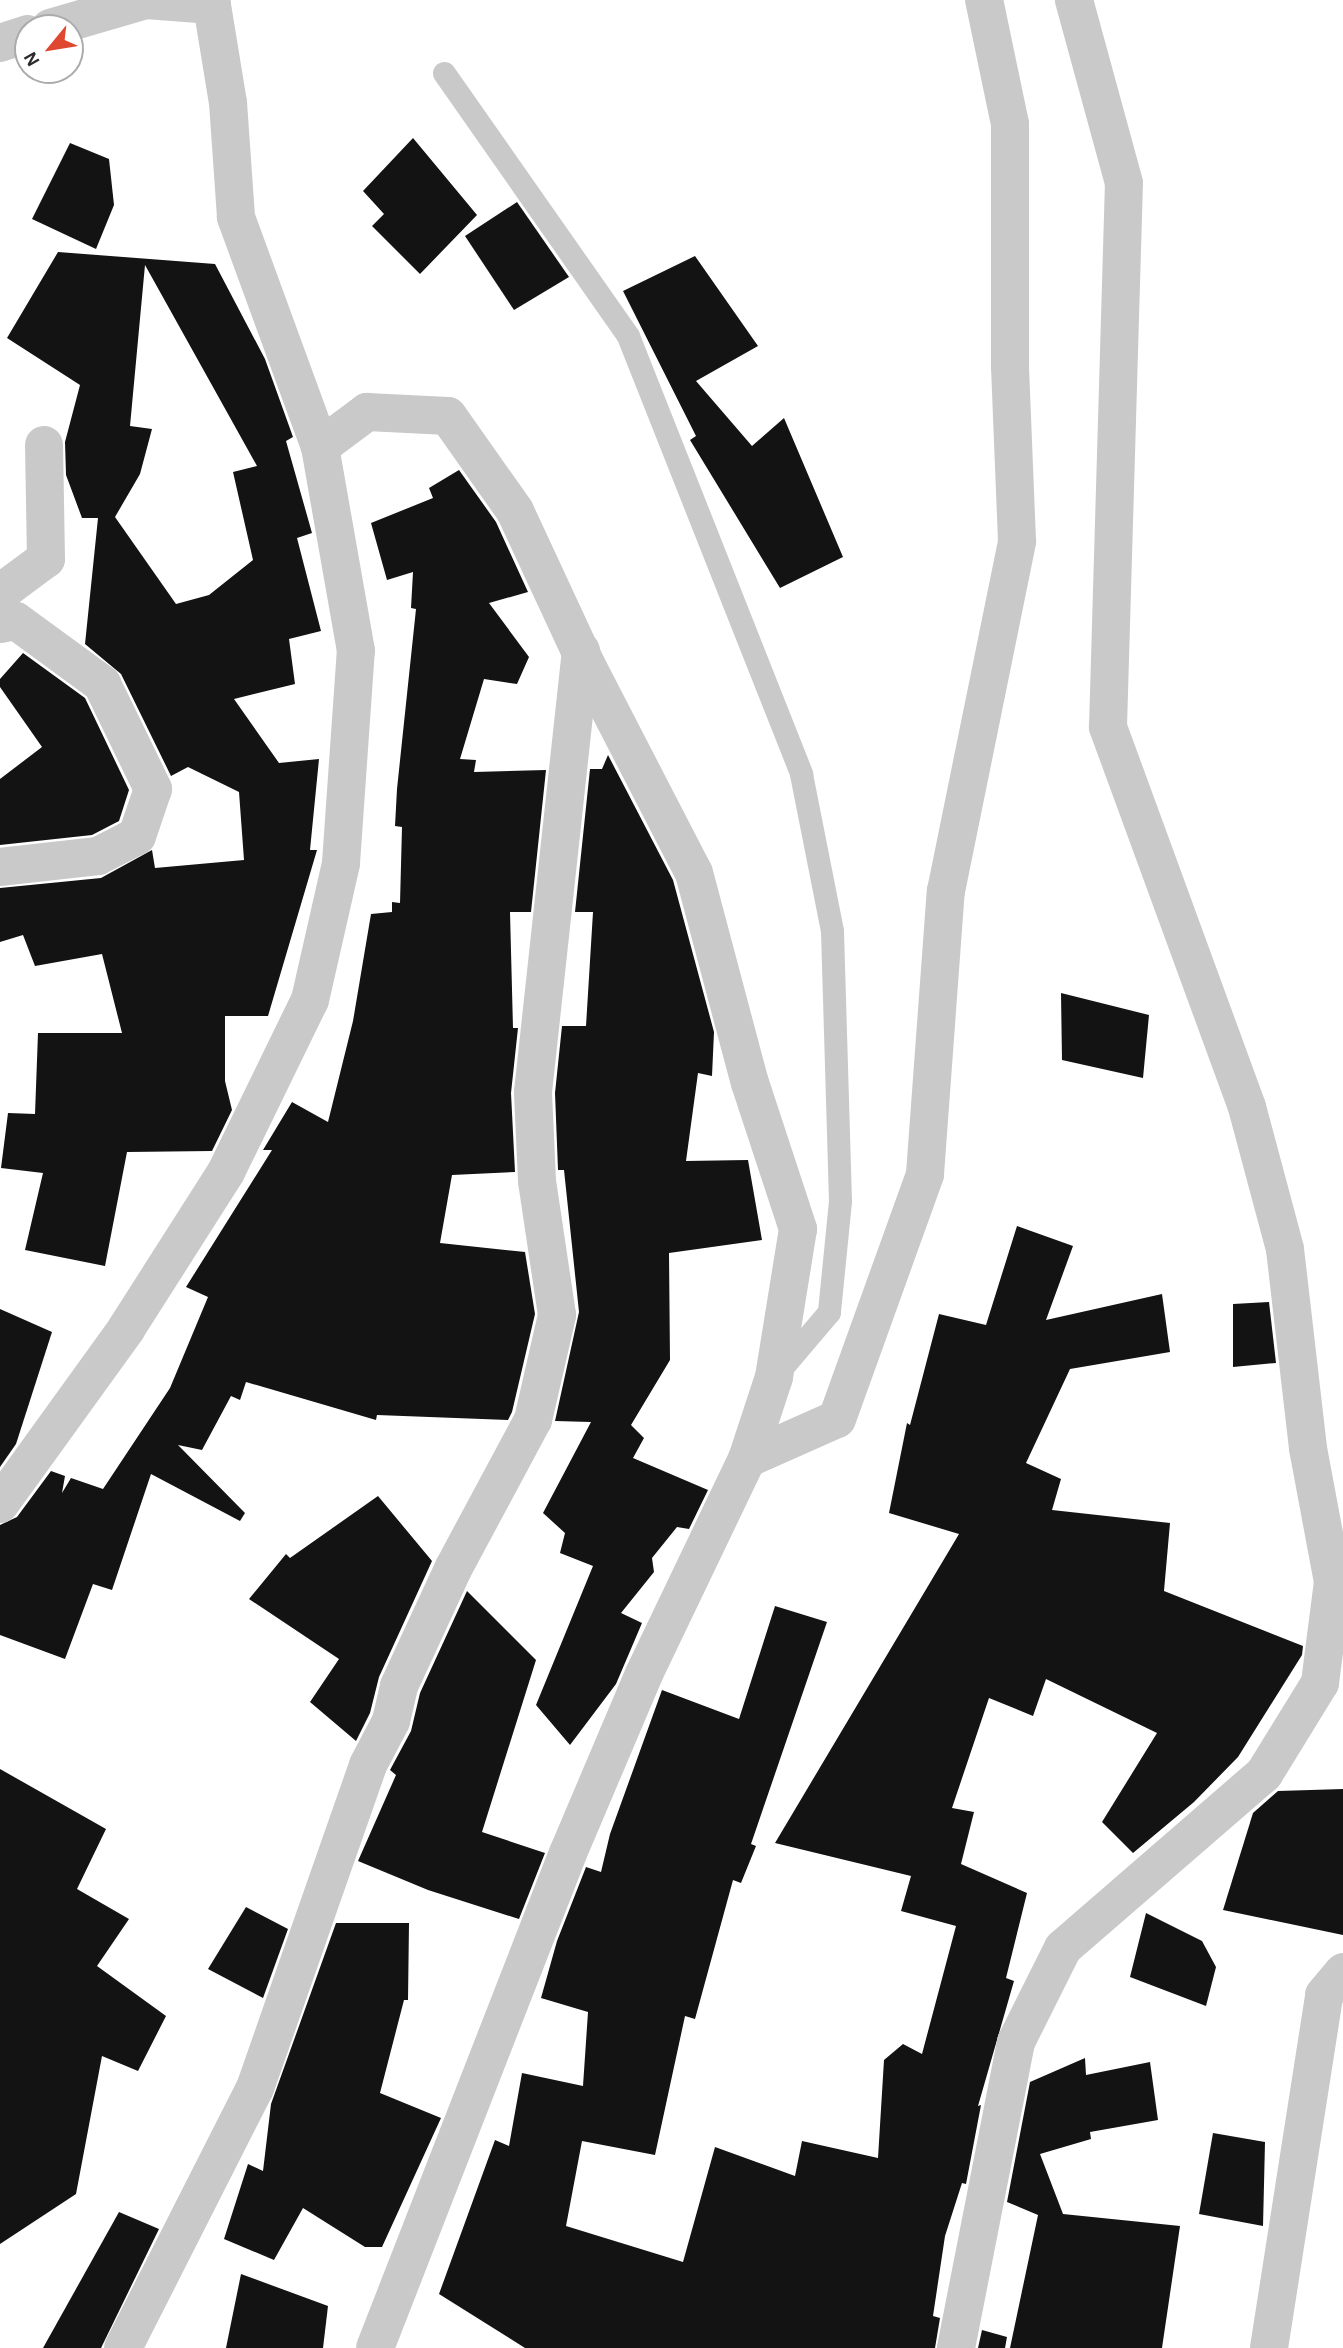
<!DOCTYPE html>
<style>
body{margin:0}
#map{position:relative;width:1343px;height:2348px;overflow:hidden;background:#fff;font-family:"Alegreya Sans",sans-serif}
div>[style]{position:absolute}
.building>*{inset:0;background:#131313}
.service>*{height:23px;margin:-11.5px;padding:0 11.5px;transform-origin:11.5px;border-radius:11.5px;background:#c9c9c9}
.minor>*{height:38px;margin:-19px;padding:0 19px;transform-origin:19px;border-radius:19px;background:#c9c9c9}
.tertiary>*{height:38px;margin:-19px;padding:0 19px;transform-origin:19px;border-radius:19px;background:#c9c9c9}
span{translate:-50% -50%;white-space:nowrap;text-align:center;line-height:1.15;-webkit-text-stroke:7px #fff;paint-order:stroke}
.north{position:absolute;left:14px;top:14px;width:70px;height:70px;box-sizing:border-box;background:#fff;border:2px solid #ababab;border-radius:50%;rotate:240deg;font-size:19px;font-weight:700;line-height:28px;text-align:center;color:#2c2c2c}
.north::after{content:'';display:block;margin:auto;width:24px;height:32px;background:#df4731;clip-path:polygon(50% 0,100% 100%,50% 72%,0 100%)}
</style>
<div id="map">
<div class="building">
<i style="clip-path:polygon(413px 138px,477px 215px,420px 274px,372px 226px,384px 214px,363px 191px)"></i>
<i style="clip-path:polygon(70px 143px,109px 159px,114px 205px,96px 249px,32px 219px)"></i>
<i style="clip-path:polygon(517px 202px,569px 277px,514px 310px,465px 236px)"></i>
<i style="clip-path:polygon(evenodd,58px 252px,215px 264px,265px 359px,293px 437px,286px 441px,312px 533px,297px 538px,321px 631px,289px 639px,295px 684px,234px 699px,279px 763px,319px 759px,310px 850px,317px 850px,268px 1016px,225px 1016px,225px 1081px,232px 1110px,212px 1151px,127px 1152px,105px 1266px,25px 1250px,43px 1173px,1px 1168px,8px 1113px,35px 1114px,38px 1033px,122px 1033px,102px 954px,35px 966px,23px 935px,0 942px,0 888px,101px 878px,152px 850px,155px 868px,244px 860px,239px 792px,188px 767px,171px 776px,121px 674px,85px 644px,98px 518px,82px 518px,66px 475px,65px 442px,80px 385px,7px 338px,58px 252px,145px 265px,257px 466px,233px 472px,253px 560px,209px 595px,176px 604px,115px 517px,140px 474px,152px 429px,130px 426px,145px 265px)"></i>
<i style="clip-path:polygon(695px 256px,758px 346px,696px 381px,752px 446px,784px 418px,843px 557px,780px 588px,690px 440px,696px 436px,623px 291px)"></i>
<i style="clip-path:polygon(459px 470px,496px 522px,528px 592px,489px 603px,529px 657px,517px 684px,484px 679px,460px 759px,476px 760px,474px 772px,546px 770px,531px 912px,510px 912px,513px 1028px,518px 1028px,511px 1093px,515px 1172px,452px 1175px,440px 1243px,525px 1252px,535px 1314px,512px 1412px,508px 1420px,377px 1415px,376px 1420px,246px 1382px,240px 1400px,231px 1396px,202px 1450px,178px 1445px,245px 1513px,240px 1521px,151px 1474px,112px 1590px,93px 1584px,65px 1659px,0 1635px,0 1525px,17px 1517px,51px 1471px,65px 1476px,62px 1493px,71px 1478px,103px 1489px,170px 1388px,208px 1297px,186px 1287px,272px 1150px,263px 1150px,292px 1102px,328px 1122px,353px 1021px,371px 914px,392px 912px,392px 902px,400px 903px,402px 827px,395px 826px,397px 789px,416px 609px,411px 608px,413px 572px,387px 580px,371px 523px,433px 498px,429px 488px)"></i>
<i style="clip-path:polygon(23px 653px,85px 698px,129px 790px,119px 821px,92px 835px,0 845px,0 779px,42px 747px,0 687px,0 679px)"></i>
<i style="clip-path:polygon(608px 755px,673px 880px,714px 1032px,712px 1076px,698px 1073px,686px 1161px,748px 1160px,762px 1240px,669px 1253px,670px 1360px,631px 1425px,644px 1438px,633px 1458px,708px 1490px,689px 1529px,677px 1527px,652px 1558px,654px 1572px,621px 1613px,642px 1623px,616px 1684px,570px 1745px,536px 1705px,593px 1566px,560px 1553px,565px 1533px,543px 1513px,591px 1422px,555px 1421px,579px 1312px,564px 1170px,558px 1170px,555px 1093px,562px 1026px,586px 1026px,593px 912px,575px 912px,590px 769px,602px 769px)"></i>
<i style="clip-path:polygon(1061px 993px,1149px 1015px,1143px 1078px,1062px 1060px)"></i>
<i style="clip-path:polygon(1017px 1226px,1073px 1246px,1046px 1320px,1162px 1294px,1170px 1352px,1070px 1369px,1026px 1463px,1061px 1479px,1052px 1510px,1170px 1523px,1164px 1591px,1303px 1646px,1302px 1655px,1238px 1757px,1194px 1802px,1133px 1853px,1102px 1822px,1157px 1733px,1046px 1679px,1033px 1716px,989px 1698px,952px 1808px,974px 1812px,961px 1864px,1027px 1893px,1006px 1978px,1014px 1981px,978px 2106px,981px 2105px,966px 2184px,962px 2183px,945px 2236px,933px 2316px,940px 2318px,935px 2348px,525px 2348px,439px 2294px,495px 2140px,509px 2146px,522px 2073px,583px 2086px,588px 2012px,541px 1998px,557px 1941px,586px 1867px,601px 1872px,610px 1834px,662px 1690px,739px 1719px,775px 1606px,827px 1622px,751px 1844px,756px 1846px,741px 1883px,733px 1880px,695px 2019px,685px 2016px,655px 2155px,582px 2141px,566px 2226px,683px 2262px,715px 2147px,795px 2176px,802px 2141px,878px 2158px,884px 2060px,903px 2044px,922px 2054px,956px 1926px,901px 1911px,911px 1876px,775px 1843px,959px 1534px,889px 1513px,907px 1423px,910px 1425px,939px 1314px,986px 1325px)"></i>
<i style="clip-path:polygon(1269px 1302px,1276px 1363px,1233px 1367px,1233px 1304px)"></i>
<i style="clip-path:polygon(0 1309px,52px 1332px,16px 1444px,0 1467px)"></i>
<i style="clip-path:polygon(378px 1496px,432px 1561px,379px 1677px,370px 1713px,356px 1741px,310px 1702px,339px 1659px,249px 1599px,286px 1554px,290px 1558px)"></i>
<i style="clip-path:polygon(467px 1591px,536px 1660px,482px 1832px,545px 1853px,519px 1919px,428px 1890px,358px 1861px,396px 1775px,390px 1770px,411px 1731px,420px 1693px)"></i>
<i style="clip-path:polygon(0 1769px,106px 1829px,77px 1889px,129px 1919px,97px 1966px,166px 2016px,138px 2071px,102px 2056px,76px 2194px,0 2244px)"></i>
<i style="clip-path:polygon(1343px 1789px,1343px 1935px,1223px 1910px,1253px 1813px,1278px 1791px)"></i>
<i style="clip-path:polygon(246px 1907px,288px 1929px,263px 1998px,208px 1969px)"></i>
<i style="clip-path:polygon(1146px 1913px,1202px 1941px,1216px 1967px,1206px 2006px,1130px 1977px)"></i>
<i style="clip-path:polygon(336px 1923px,409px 1923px,408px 2000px,404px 2000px,380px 2093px,441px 2118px,382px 2247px,365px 2247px,303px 2208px,274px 2260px,224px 2239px,248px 2164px,263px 2171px,271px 2104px)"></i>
<i style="clip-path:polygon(1085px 2058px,1086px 2075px,1150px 2062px,1158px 2120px,1090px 2132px,1091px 2139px,1040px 2154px,1063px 2214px,1180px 2226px,1162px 2348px,1010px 2348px,1038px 2215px,1007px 2202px,1030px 2082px)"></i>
<i style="clip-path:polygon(1213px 2133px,1265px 2142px,1263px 2226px,1199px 2214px)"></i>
<i style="clip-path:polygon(119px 2212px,159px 2229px,101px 2348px,43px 2348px)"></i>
<i style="clip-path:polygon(241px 2274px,328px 2306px,323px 2348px,226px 2348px)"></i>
<i style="clip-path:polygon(982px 2330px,1007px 2337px,1005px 2348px,978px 2348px)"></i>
</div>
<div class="service">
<i style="left:444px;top:73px;width:321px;rotate:55deg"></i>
<i style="left:628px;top:336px;width:471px;rotate:68.4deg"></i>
<i style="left:801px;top:774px;width:160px;rotate:78.8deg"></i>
<i style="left:832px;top:931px;width:270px;rotate:88.3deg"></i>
<i style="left:840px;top:1201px;width:112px;rotate:95.7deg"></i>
<i style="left:829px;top:1312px;width:77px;rotate:130.3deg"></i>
</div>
<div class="minor">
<i style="left:320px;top:447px;width:59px;rotate:-36.7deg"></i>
<i style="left:367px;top:412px;width:81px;rotate:2.8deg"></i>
<i style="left:448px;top:416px;width:116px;rotate:54.8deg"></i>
<i style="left:515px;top:511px;width:169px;rotate:65.1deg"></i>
<i style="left:586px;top:664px;width:235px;rotate:62.7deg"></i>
<i style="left:694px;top:873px;width:217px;rotate:75.1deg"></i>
<i style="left:750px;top:1083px;width:154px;rotate:71.8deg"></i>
<i style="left:798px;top:1229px;width:150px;rotate:99.2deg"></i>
<i style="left:774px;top:1377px;width:86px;rotate:108.2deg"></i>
<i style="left:747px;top:1459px;width:238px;rotate:115.6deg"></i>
<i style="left:644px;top:1674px;width:194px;rotate:113deg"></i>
<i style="left:568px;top:1853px;width:531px;rotate:111.3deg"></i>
<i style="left:0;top:593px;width:57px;rotate:-36.5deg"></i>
<i style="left:46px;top:559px;width:114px;rotate:-91deg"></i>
<i style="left:0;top:624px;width:16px;rotate:-11deg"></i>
<i style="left:16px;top:621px;width:107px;rotate:36.2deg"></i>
<i style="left:102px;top:684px;width:117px;rotate:64.1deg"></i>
<i style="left:153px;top:789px;width:50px;rotate:108.8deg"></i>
<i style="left:137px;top:836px;width:44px;rotate:152.9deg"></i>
<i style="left:98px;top:856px;width:99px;rotate:173.6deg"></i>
<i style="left:747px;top:1459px;width:98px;rotate:-24deg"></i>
<i style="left:837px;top:1419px;width:260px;rotate:-70.2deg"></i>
<i style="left:925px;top:1174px;width:284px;rotate:-85.8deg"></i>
<i style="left:946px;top:891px;width:357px;rotate:-78.5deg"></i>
<i style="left:1017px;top:541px;width:173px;rotate:-92.3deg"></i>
<i style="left:1010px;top:368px;width:244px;rotate:-90deg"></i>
<i style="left:1010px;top:124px;width:127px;rotate:-101.8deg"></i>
<i style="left:123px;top:2348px;width:292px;rotate:-63.1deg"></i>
<i style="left:255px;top:2088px;width:342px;rotate:-70.7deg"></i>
<i style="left:368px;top:1765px;width:50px;rotate:-62.4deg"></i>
<i style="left:391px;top:1721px;width:36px;rotate:-77deg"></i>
<i style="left:399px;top:1686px;width:129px;rotate:-65.2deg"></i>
<i style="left:453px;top:1569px;width:169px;rotate:-61.8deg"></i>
<i style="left:533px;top:1420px;width:108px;rotate:-77.1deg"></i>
<i style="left:557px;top:1315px;width:135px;rotate:-98.5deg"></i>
<i style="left:537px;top:1181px;width:89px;rotate:-92.6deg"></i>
<i style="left:533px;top:1092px;width:444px;rotate:-83.8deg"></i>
<i style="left:956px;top:2348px;width:312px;rotate:-78.9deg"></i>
<i style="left:1016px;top:2042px;width:105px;rotate:-63.4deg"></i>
<i style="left:1063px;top:1948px;width:266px;rotate:-40.9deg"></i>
<i style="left:1264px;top:1774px;width:107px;rotate:-58.4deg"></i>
<i style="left:1320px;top:1683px;width:102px;rotate:-82.7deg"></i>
<i style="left:1333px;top:1582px;width:136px;rotate:-100.6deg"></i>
<i style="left:1308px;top:1448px;width:200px;rotate:-96.6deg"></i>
<i style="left:1285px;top:1249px;width:147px;rotate:-105deg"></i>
<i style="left:1247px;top:1107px;width:405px;rotate:-110.1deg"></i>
<i style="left:1108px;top:727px;width:544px;rotate:-88.32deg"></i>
<i style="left:1124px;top:183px;width:190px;rotate:-105.3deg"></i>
<i style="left:1269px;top:2348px;width:357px;rotate:-81.1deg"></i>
<i style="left:1324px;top:1995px;width:30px;rotate:-50deg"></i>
</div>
<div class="tertiary">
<i style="left:50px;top:28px;width:100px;rotate:-16.3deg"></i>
<i style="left:0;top:43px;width:29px;rotate:-18deg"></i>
<i style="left:0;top:1504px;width:216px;rotate:-54.2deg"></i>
<i style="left:126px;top:1329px;width:186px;rotate:-57.5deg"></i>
<i style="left:226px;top:1172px;width:191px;rotate:-64deg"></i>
<i style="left:310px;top:1000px;width:140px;rotate:-77.2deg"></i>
<i style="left:341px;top:863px;width:213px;rotate:-86deg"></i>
<i style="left:356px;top:651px;width:207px;rotate:-100deg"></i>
<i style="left:320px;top:447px;width:245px;rotate:-110.1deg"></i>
<i style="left:236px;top:217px;width:114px;rotate:-94deg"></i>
<i style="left:228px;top:103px;width:99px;rotate:-99.3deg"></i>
<i style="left:212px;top:5px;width:66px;rotate:-175.7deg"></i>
</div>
<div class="north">N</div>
</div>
